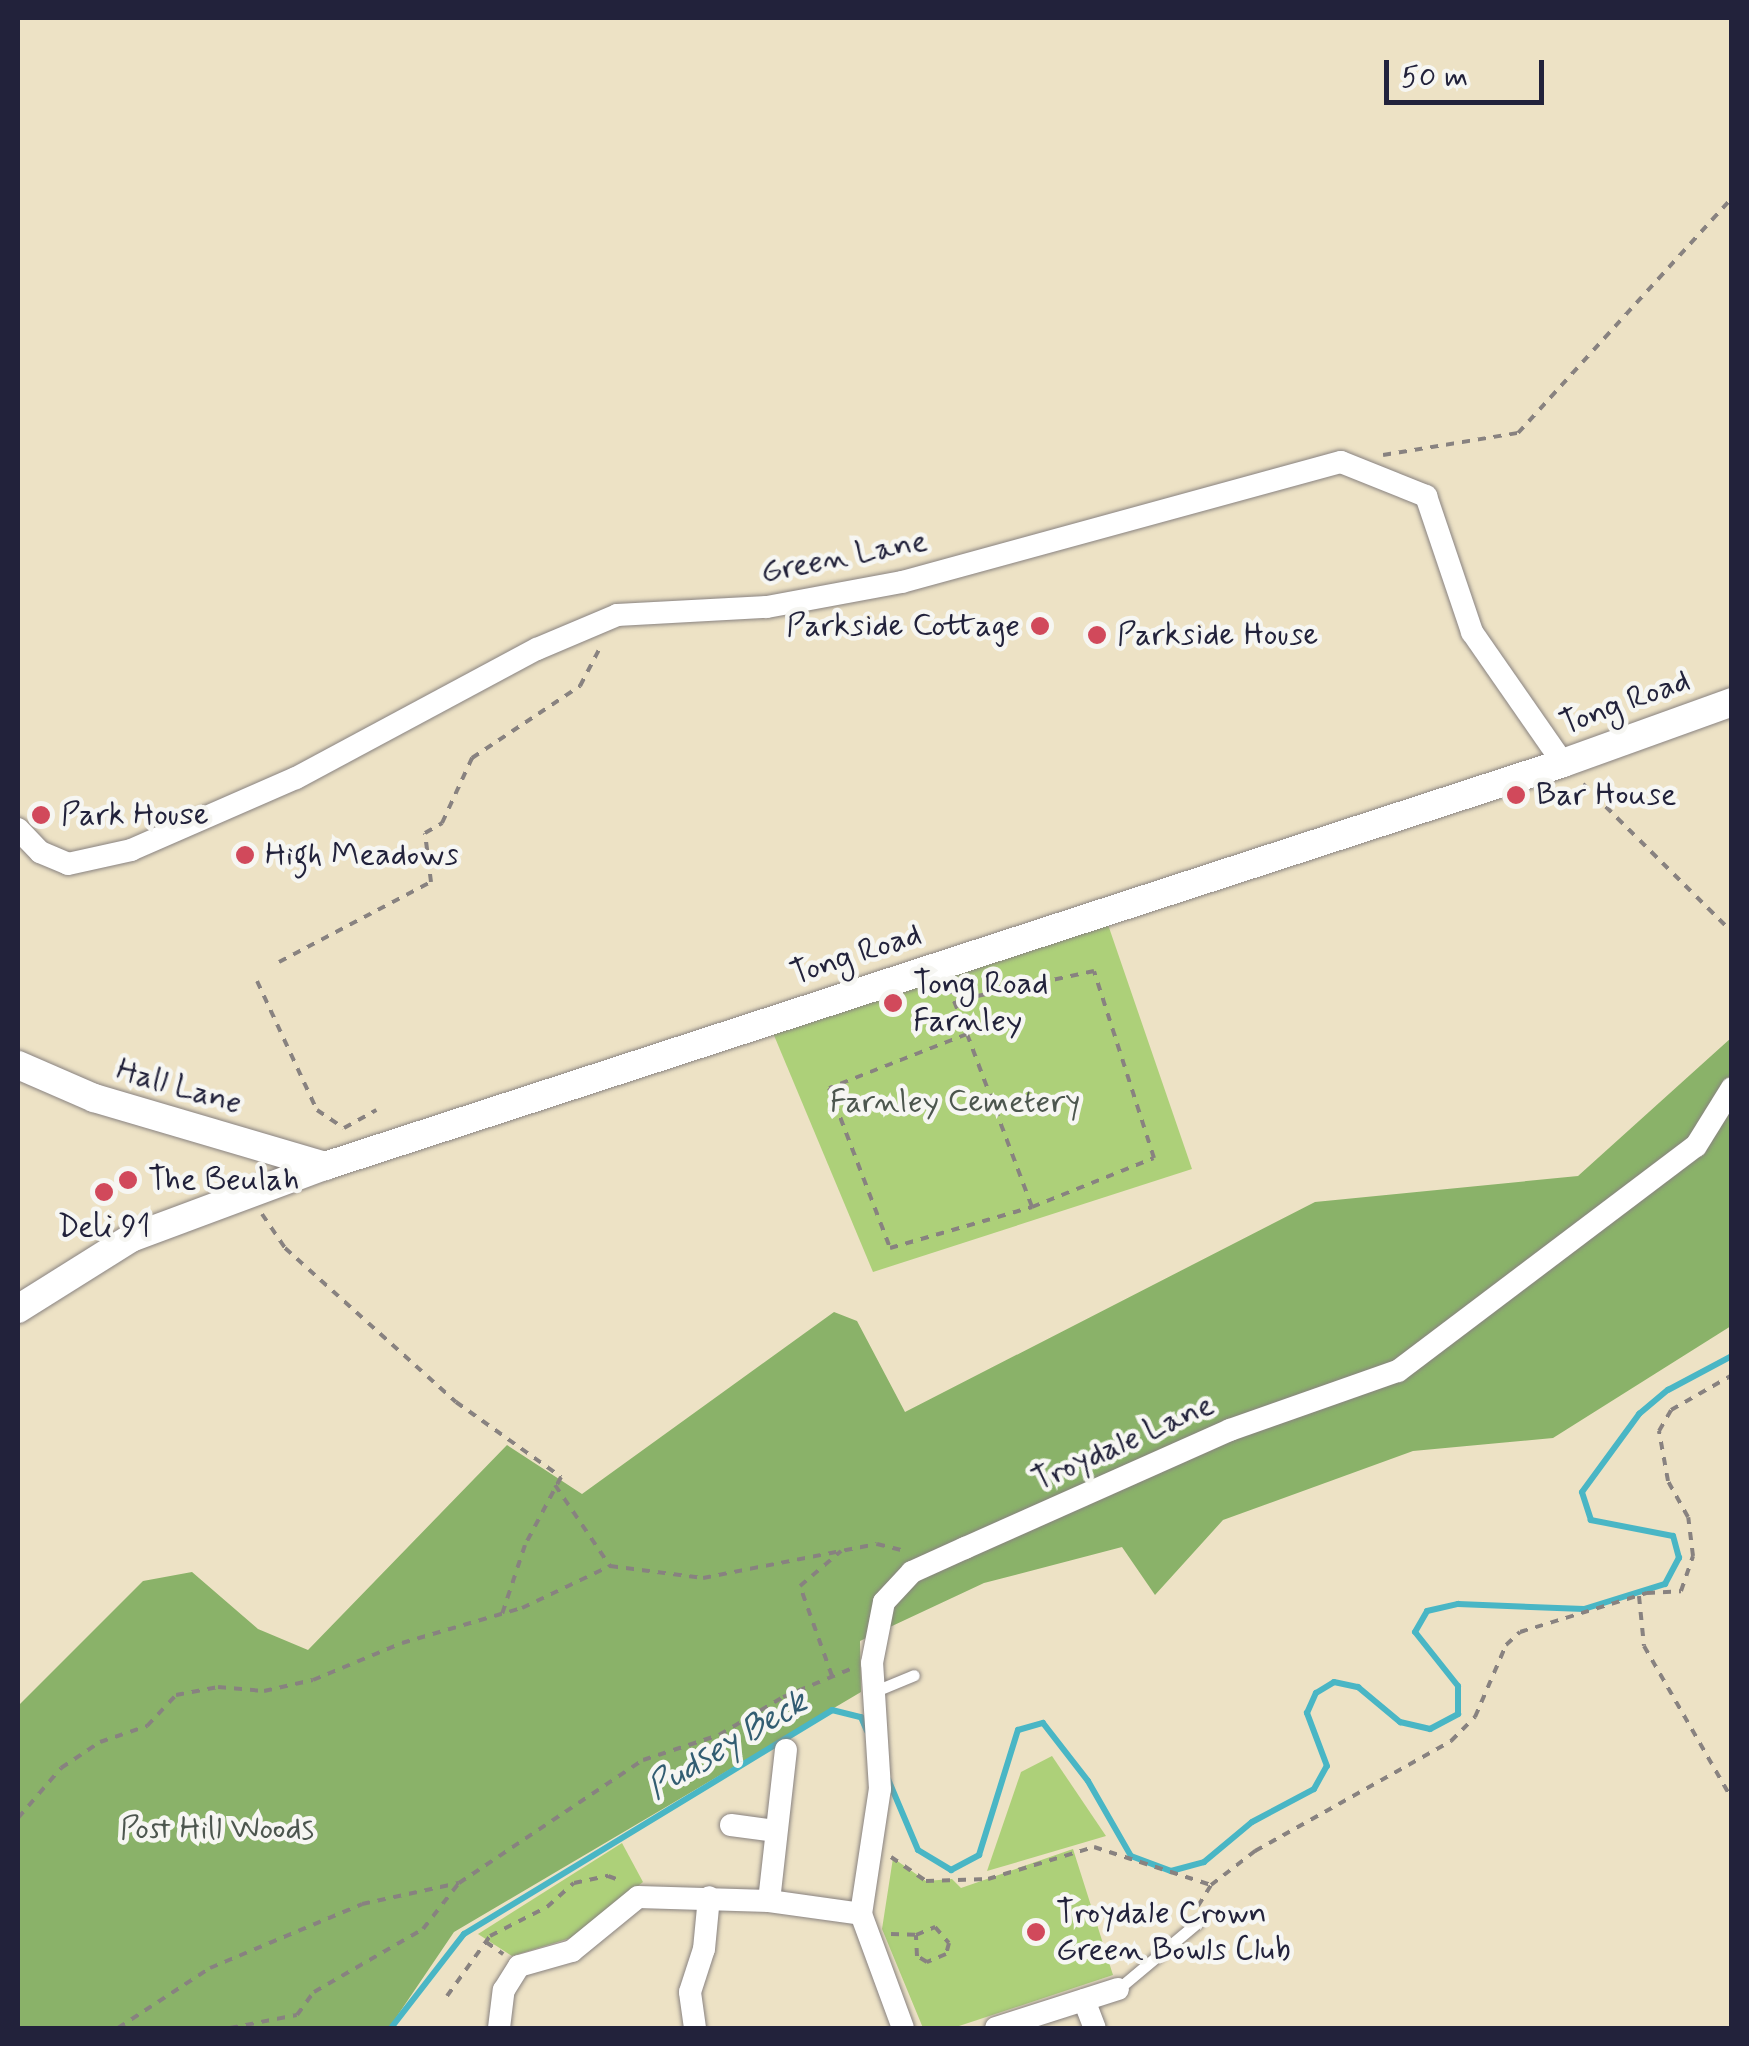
<!DOCTYPE html>
<style>
body{margin:0}
#map{position:relative;width:1749px;height:2046px;overflow:hidden;background:#ede2c5;font-family:Mynerve,sans-serif}
div>[style]{position:absolute}
.green>*{inset:0;background:#add079}
.forest>*{inset:0;background:#8ab269}
.stream>*{height:6px;margin:-3px;padding:0 3px;transform-origin:3px;border-radius:3px;background:#49b6c5}
.path>*{height:4px;margin-top:-2px;transform-origin:0;background:repeating-linear-gradient(90deg,#888280 0 8px,transparent 0 16px)}
.roads{filter:drop-shadow(0 0 2px #888280) drop-shadow(0 0 2px #888280)}
.service>*{height:11px;margin:-5.5px;padding:0 5.5px;transform-origin:5.5px;border-radius:5.5px;background:#fff}
.minor>*{height:22px;margin:-11px;padding:0 11px;transform-origin:11px;border-radius:11px;background:#fff}
.tertiary>*{height:28px;margin:-14px;padding:0 14px;transform-origin:14px;border-radius:14px;background:#fff}
.dots>*{width:28px;height:28px;translate:-50% -50%;box-sizing:border-box;border:5px solid #f6f6f2;border-radius:50%}
span{translate:-50% -50%;white-space:nowrap;text-align:center;line-height:1.15;-webkit-text-stroke:9px #f6f6f2;paint-order:stroke}
.street-label{font-size:32px;color:#22223b}
.poi-label{font-size:32px;color:#22223b}
.right{translate:-100% -50%;text-align:right}
.left{translate:0 -50%;text-align:left}
.park-label{font-size:32px;color:#4c564e}
.water-label{font-size:35px;color:#325d72;font-style:italic}
.frame{position:absolute;inset:0;border:20px solid #22223b;pointer-events:none}
.scale{position:absolute;left:1384px;top:60px;width:160px;height:45px;box-sizing:border-box;border:5px solid #22223b;border-top:0;padding-left:12px;font-size:30px;line-height:35px;white-space:nowrap;color:#22223b;-webkit-text-stroke:8px #f6f6f2;paint-order:stroke}
</style>
<div id="map">
<div class="green">
<i style="clip-path:polygon(1103px 910px,1192px 1169px,873px 1272px,768px 1021px)"></i>
<i style="clip-path:polygon(1052px 1756px,1106px 1836px,987px 1871px,1021px 1772px)"></i>
<i style="clip-path:polygon(622px 1843px,643px 1882px,574px 1937px,512px 1956px,478px 1934px)"></i>
<i style="clip-path:polygon(1073px 1849px,1113px 1975px,953px 2028px,923px 2028px,882px 1929px,893px 1858px,926px 1881px,952px 1879px,961px 1888px)"></i>
</div>
<div class="forest">
<i style="clip-path:polygon(1731px 1038px,1731px 1326px,1553px 1438px,1413px 1451px,1223px 1520px,1155px 1595px,1122px 1547px,984px 1583px,860px 1641px,861px 1692px,454px 1932px,389px 2028px,18px 2028px,18px 1706px,143px 1581px,192px 1572px,258px 1629px,308px 1650px,507px 1445px,582px 1494px,834px 1312px,857px 1321px,905px 1412px,1315px 1202px,1578px 1176px)"></i>
</div>
<div class="stream">
<i style="left:888px;top:1779px;width:77px;rotate:67.1deg"></i>
<i style="left:918px;top:1850px;width:39px;rotate:31deg"></i>
<i style="left:951px;top:1870px;width:32px;rotate:-28deg"></i>
<i style="left:979px;top:1855px;width:131px;rotate:-72.7deg"></i>
<i style="left:1018px;top:1730px;width:26px;rotate:-16deg"></i>
<i style="left:1043px;top:1723px;width:73px;rotate:52.2deg"></i>
<i style="left:1088px;top:1781px;width:86px;rotate:60.2deg"></i>
<i style="left:1131px;top:1856px;width:43px;rotate:20.6deg"></i>
<i style="left:1171px;top:1871px;width:34px;rotate:-15deg"></i>
<i style="left:1204px;top:1862px;width:62px;rotate:-39.8deg"></i>
<i style="left:1252px;top:1822px;width:70px;rotate:-28deg"></i>
<i style="left:1314px;top:1789px;width:26px;rotate:-61deg"></i>
<i style="left:1327px;top:1766px;width:57px;rotate:-110.7deg"></i>
<i style="left:1307px;top:1713px;width:22px;rotate:-66deg"></i>
<i style="left:1316px;top:1693px;width:21px;rotate:-31deg"></i>
<i style="left:1334px;top:1682px;width:25px;rotate:12deg"></i>
<i style="left:1358px;top:1687px;width:55px;rotate:39.8deg"></i>
<i style="left:1400px;top:1722px;width:31px;rotate:13deg"></i>
<i style="left:1430px;top:1729px;width:32px;rotate:-28deg"></i>
<i style="left:1458px;top:1714px;width:28px;rotate:-90deg"></i>
<i style="left:1458px;top:1686px;width:69px;rotate:-128.5deg"></i>
<i style="left:1415px;top:1632px;width:24px;rotate:-60deg"></i>
<i style="left:1427px;top:1611px;width:32px;rotate:-13deg"></i>
<i style="left:1458px;top:1604px;width:126px;rotate:2.3deg"></i>
<i style="left:1584px;top:1609px;width:85px;rotate:-17.2deg"></i>
<i style="left:1665px;top:1584px;width:30px;rotate:-62deg"></i>
<i style="left:1679px;top:1558px;width:23px;rotate:-105deg"></i>
<i style="left:1673px;top:1536px;width:84px;rotate:-169deg"></i>
<i style="left:1591px;top:1520px;width:29px;rotate:-108deg"></i>
<i style="left:1582px;top:1492px;width:97px;rotate:-53.8deg"></i>
<i style="left:1639px;top:1414px;width:38px;rotate:-40deg"></i>
<i style="left:1668px;top:1390px;width:72px;rotate:-28deg"></i>
<i style="left:391px;top:2028px;width:119px;rotate:-52.2deg"></i>
<i style="left:464px;top:1934px;width:431px;rotate:-31.3deg"></i>
<i style="left:832px;top:1710px;width:30px;rotate:14deg"></i>
<i style="left:861px;top:1717px;width:15px;rotate:67deg"></i>
</div>
<div class="path">
<i style="left:1383px;top:455px;width:137px;rotate:-9.3deg"></i>
<i style="left:1518px;top:433px;width:318px;rotate:-47.7deg"></i>
<i style="left:1583px;top:784px;width:210px;rotate:44.8deg"></i>
<i style="left:279px;top:962px;width:172px;rotate:-27.8deg"></i>
<i style="left:431px;top:882px;width:49px;rotate:-97deg"></i>
<i style="left:425px;top:833px;width:20px;rotate:-30deg"></i>
<i style="left:442px;top:823px;width:72px;rotate:-65.2deg"></i>
<i style="left:472px;top:758px;width:130px;rotate:-33.7deg"></i>
<i style="left:580px;top:686px;width:47px;rotate:-62.4deg"></i>
<i style="left:257px;top:981px;width:142px;rotate:65.1deg"></i>
<i style="left:317px;top:1110px;width:32px;rotate:34deg"></i>
<i style="left:344px;top:1128px;width:37px;rotate:-29deg"></i>
<i style="left:949px;top:986px;width:16px;rotate:72deg"></i>
<i style="left:954px;top:1001px;width:35px;rotate:68deg"></i>
<i style="left:967px;top:1034px;width:148px;rotate:158.6deg"></i>
<i style="left:829px;top:1088px;width:171px;rotate:69.1deg"></i>
<i style="left:890px;top:1248px;width:148px;rotate:-16.1deg"></i>
<i style="left:1032px;top:1207px;width:131px;rotate:-21.9deg"></i>
<i style="left:1154px;top:1158px;width:196px;rotate:-107.8deg"></i>
<i style="left:1094px;top:971px;width:143px;rotate:167.9deg"></i>
<i style="left:967px;top:1034px;width:185px;rotate:69.4deg"></i>
<i style="left:262px;top:1214px;width:41px;rotate:55.9deg"></i>
<i style="left:285px;top:1248px;width:230px;rotate:42deg"></i>
<i style="left:456px;top:1402px;width:129px;rotate:35.5deg"></i>
<i style="left:561px;top:1477px;width:77px;rotate:117.9deg"></i>
<i style="left:525px;top:1545px;width:73px;rotate:108.4deg"></i>
<i style="left:555px;top:1485px;width:98px;rotate:55.8deg"></i>
<i style="left:1639px;top:1596px;width:50px;rotate:84.3deg"></i>
<i style="left:1644px;top:1646px;width:177px;rotate:60.1deg"></i>
<i style="left:832px;top:1676px;width:96px;rotate:-109.6deg"></i>
<i style="left:800px;top:1586px;width:54px;rotate:-40.5deg"></i>
<i style="left:18px;top:1818px;width:66px;rotate:-49.3deg"></i>
<i style="left:61px;top:1768px;width:47px;rotate:-33.7deg"></i>
<i style="left:100px;top:1742px;width:50px;rotate:-18.8deg"></i>
<i style="left:147px;top:1726px;width:42px;rotate:-46.9deg"></i>
<i style="left:176px;top:1695px;width:43px;rotate:-10.8deg"></i>
<i style="left:218px;top:1687px;width:46px;rotate:5deg"></i>
<i style="left:264px;top:1691px;width:50px;rotate:-12.7deg"></i>
<i style="left:313px;top:1680px;width:96px;rotate:-22.6deg"></i>
<i style="left:402px;top:1643px;width:125px;rotate:-16.3deg"></i>
<i style="left:522px;top:1608px;width:98px;rotate:-25.5deg"></i>
<i style="left:610px;top:1566px;width:94px;rotate:7.4deg"></i>
<i style="left:703px;top:1578px;width:177px;rotate:-11.1deg"></i>
<i style="left:877px;top:1544px;width:30px;rotate:14deg"></i>
<i style="left:891px;top:1857px;width:42px;rotate:34.4deg"></i>
<i style="left:926px;top:1881px;width:62px;rotate:-1.8deg"></i>
<i style="left:988px;top:1879px;width:111px;rotate:-16.8deg"></i>
<i style="left:1094px;top:1847px;width:123px;rotate:18deg"></i>
<i style="left:1211px;top:1885px;width:56px;rotate:-37.7deg"></i>
<i style="left:1255px;top:1851px;width:225px;rotate:-29.3deg"></i>
<i style="left:1451px;top:1741px;width:34px;rotate:-45deg"></i>
<i style="left:1475px;top:1717px;width:78px;rotate:-66.7deg"></i>
<i style="left:1506px;top:1645px;width:19px;rotate:-43deg"></i>
<i style="left:1520px;top:1632px;width:133px;rotate:-17.1deg"></i>
<i style="left:1647px;top:1593px;width:34px;rotate:-3deg"></i>
<i style="left:1681px;top:1591px;width:37px;rotate:-71deg"></i>
<i style="left:1693px;top:1556px;width:39px;rotate:-97deg"></i>
<i style="left:1688px;top:1517px;width:41px;rotate:-119.1deg"></i>
<i style="left:1668px;top:1481px;width:51px;rotate:-100.2deg"></i>
<i style="left:1659px;top:1431px;width:24px;rotate:-60deg"></i>
<i style="left:1671px;top:1410px;width:70px;rotate:-29.8deg"></i>
<i style="left:1198px;top:1906px;width:25px;rotate:-58deg"></i>
<i style="left:891px;top:1934px;width:25px;rotate:2deg"></i>
<i style="left:916px;top:1935px;width:21px;rotate:-23deg"></i>
<i style="left:935px;top:1927px;width:21px;rotate:49deg"></i>
<i style="left:949px;top:1943px;width:11px;rotate:105deg"></i>
<i style="left:946px;top:1954px;width:21px;rotate:157deg"></i>
<i style="left:927px;top:1962px;width:12px;rotate:-149deg"></i>
<i style="left:917px;top:1956px;width:21px;rotate:-93deg"></i>
<i style="left:486px;top:1942px;width:21px;rotate:35deg"></i>
<i style="left:447px;top:1996px;width:74px;rotate:-54.4deg"></i>
<i style="left:490px;top:1936px;width:64px;rotate:-27deg"></i>
<i style="left:547px;top:1907px;width:36px;rotate:-42deg"></i>
<i style="left:574px;top:1883px;width:35px;rotate:-12deg"></i>
<i style="left:608px;top:1876px;width:15px;rotate:20deg"></i>
<i style="left:118px;top:2028px;width:110px;rotate:-33.1deg"></i>
<i style="left:210px;top:1968px;width:165px;rotate:-22.8deg"></i>
<i style="left:362px;top:1904px;width:99px;rotate:-12.2deg"></i>
<i style="left:459px;top:1883px;width:221px;rotate:-33.8deg"></i>
<i style="left:643px;top:1760px;width:80px;rotate:-18.2deg"></i>
<i style="left:719px;top:1735px;width:74px;rotate:-30.7deg"></i>
<i style="left:783px;top:1697px;width:76px;rotate:-22.5deg"></i>
<i style="left:230px;top:2028px;width:68px;rotate:-11deg"></i>
<i style="left:297px;top:2015px;width:29px;rotate:-54deg"></i>
<i style="left:314px;top:1992px;width:126px;rotate:-30deg"></i>
<i style="left:423px;top:1929px;width:58px;rotate:-52deg"></i>
</div>
<div class="roads">
<div class="service">
<i style="left:873px;top:1692px;width:44px;rotate:-22.5deg"></i>
<i style="left:1118px;top:1989px;width:104px;rotate:-39.9deg"></i>
</div>
<div class="minor">
<i style="left:18px;top:829px;width:32px;rotate:46deg"></i>
<i style="left:40px;top:852px;width:30px;rotate:23deg"></i>
<i style="left:68px;top:864px;width:65px;rotate:-12.5deg"></i>
<i style="left:131px;top:850px;width:180px;rotate:-23.6deg"></i>
<i style="left:296px;top:778px;width:273px;rotate:-28.2deg"></i>
<i style="left:537px;top:649px;width:87px;rotate:-23deg"></i>
<i style="left:617px;top:615px;width:150px;rotate:-3.1deg"></i>
<i style="left:767px;top:607px;width:137px;rotate:-10.5deg"></i>
<i style="left:902px;top:582px;width:455px;rotate:-15.3deg"></i>
<i style="left:1341px;top:462px;width:92px;rotate:21.8deg"></i>
<i style="left:1426px;top:496px;width:144px;rotate:71.3deg"></i>
<i style="left:1472px;top:632px;width:160px;rotate:55.2deg"></i>
<i style="left:731px;top:1825px;width:44px;rotate:7.8deg"></i>
<i style="left:769px;top:1901px;width:152px;rotate:-83.6deg"></i>
<i style="left:1084px;top:2000px;width:30px;rotate:69deg"></i>
<i style="left:499px;top:2028px;width:38px;rotate:-83deg"></i>
<i style="left:504px;top:1990px;width:28px;rotate:-58deg"></i>
<i style="left:519px;top:1966px;width:55px;rotate:-15.8deg"></i>
<i style="left:572px;top:1951px;width:85px;rotate:-39.3deg"></i>
<i style="left:638px;top:1897px;width:131px;rotate:1.7deg"></i>
<i style="left:769px;top:1901px;width:93px;rotate:8deg"></i>
<i style="left:695px;top:2028px;width:36px;rotate:-98deg"></i>
<i style="left:690px;top:1992px;width:45px;rotate:-72deg"></i>
<i style="left:704px;top:1949px;width:52px;rotate:-84.5deg"></i>
<i style="left:903px;top:2028px;width:121px;rotate:-110.2deg"></i>
<i style="left:861px;top:1914px;width:126px;rotate:-81.4deg"></i>
<i style="left:880px;top:1789px;width:126px;rotate:-93.6deg"></i>
<i style="left:872px;top:1663px;width:62px;rotate:-78.9deg"></i>
<i style="left:884px;top:1602px;width:41px;rotate:-47deg"></i>
<i style="left:912px;top:1572px;width:58px;rotate:-24.4deg"></i>
<i style="left:965px;top:1548px;width:290px;rotate:-24deg"></i>
<i style="left:1230px;top:1430px;width:178px;rotate:-19.4deg"></i>
<i style="left:1398px;top:1371px;width:373px;rotate:-37.1deg"></i>
<i style="left:1696px;top:1146px;width:68px;rotate:-58.2deg"></i>
<i style="left:996px;top:2028px;width:128px;rotate:-17.7deg"></i>
</div>
<div class="tertiary">
<i style="left:18px;top:1065px;width:83px;rotate:23.5deg"></i>
<i style="left:94px;top:1098px;width:241px;rotate:16.4deg"></i>
<i style="left:18px;top:1309px;width:133px;rotate:-32.1deg"></i>
<i style="left:131px;top:1238px;width:207px;rotate:-20.4deg"></i>
<i style="left:325px;top:1166px;width:1302px;rotate:-18.03deg"></i>
<i style="left:1563px;top:763px;width:180px;rotate:-19.8deg"></i>
</div>
</div>
<div class="dots">
<i style="left:1040px;top:626px;background:#d1495b"></i>
<i style="left:1097px;top:635px;background:#d1495b"></i>
<i style="left:1516px;top:795px;background:#d1495b"></i>
<i style="left:41px;top:815px;background:#d1495b"></i>
<i style="left:245px;top:855px;background:#d1495b"></i>
<i style="left:893px;top:1003px;background:#d1495b"></i>
<i style="left:128px;top:1180px;background:#d1495b"></i>
<i style="left:104px;top:1192px;background:#d1495b"></i>
<i style="left:1036px;top:1932px;background:#d1495b"></i>
</div>
<div class="street-label">
<span style="left:844px;top:557px;rotate:-11deg">Green Lane</span>
<span style="left:1625px;top:703px;rotate:-20deg">Tong Road</span>
<span style="left:856px;top:955px;rotate:-18deg">Tong Road</span>
<span style="left:179px;top:1087px;rotate:16deg">Hall Lane</span>
<span style="left:1123px;top:1443px;rotate:-24deg">Troydale Lane</span>
</div>
<div class="poi-label">
<span class="right" style="left:1020px;top:626px">Parkside Cottage</span>
<span class="left" style="left:1117px;top:635px">Parkside House</span>
<span class="left" style="left:1536px;top:795px">Bar House</span>
<span class="left" style="left:61px;top:815px">Park House</span>
<span class="left" style="left:265px;top:855px">High Meadows</span>
<span class="left" style="left:913px;top:1003px">Tong Road<br>Farnley</span>
<span class="left" style="left:148px;top:1180px">The Beulah</span>
<span style="left:104px;top:1227px">Deli 91</span>
<span class="left" style="left:1056px;top:1932px">Troydale Crown<br>Green Bowls Club</span>
</div>
<div class="park-label">
<span style="left:955px;top:1102px">Farnley Cemetery</span>
<span style="left:217px;top:1829px">Post Hill Woods</span>
</div>
<div class="water-label">
<span style="left:727px;top:1745px;rotate:-31deg">Pudsey Beck</span>
</div>
<div class="frame"></div>
<div class="scale">50 m</div>
</div>
